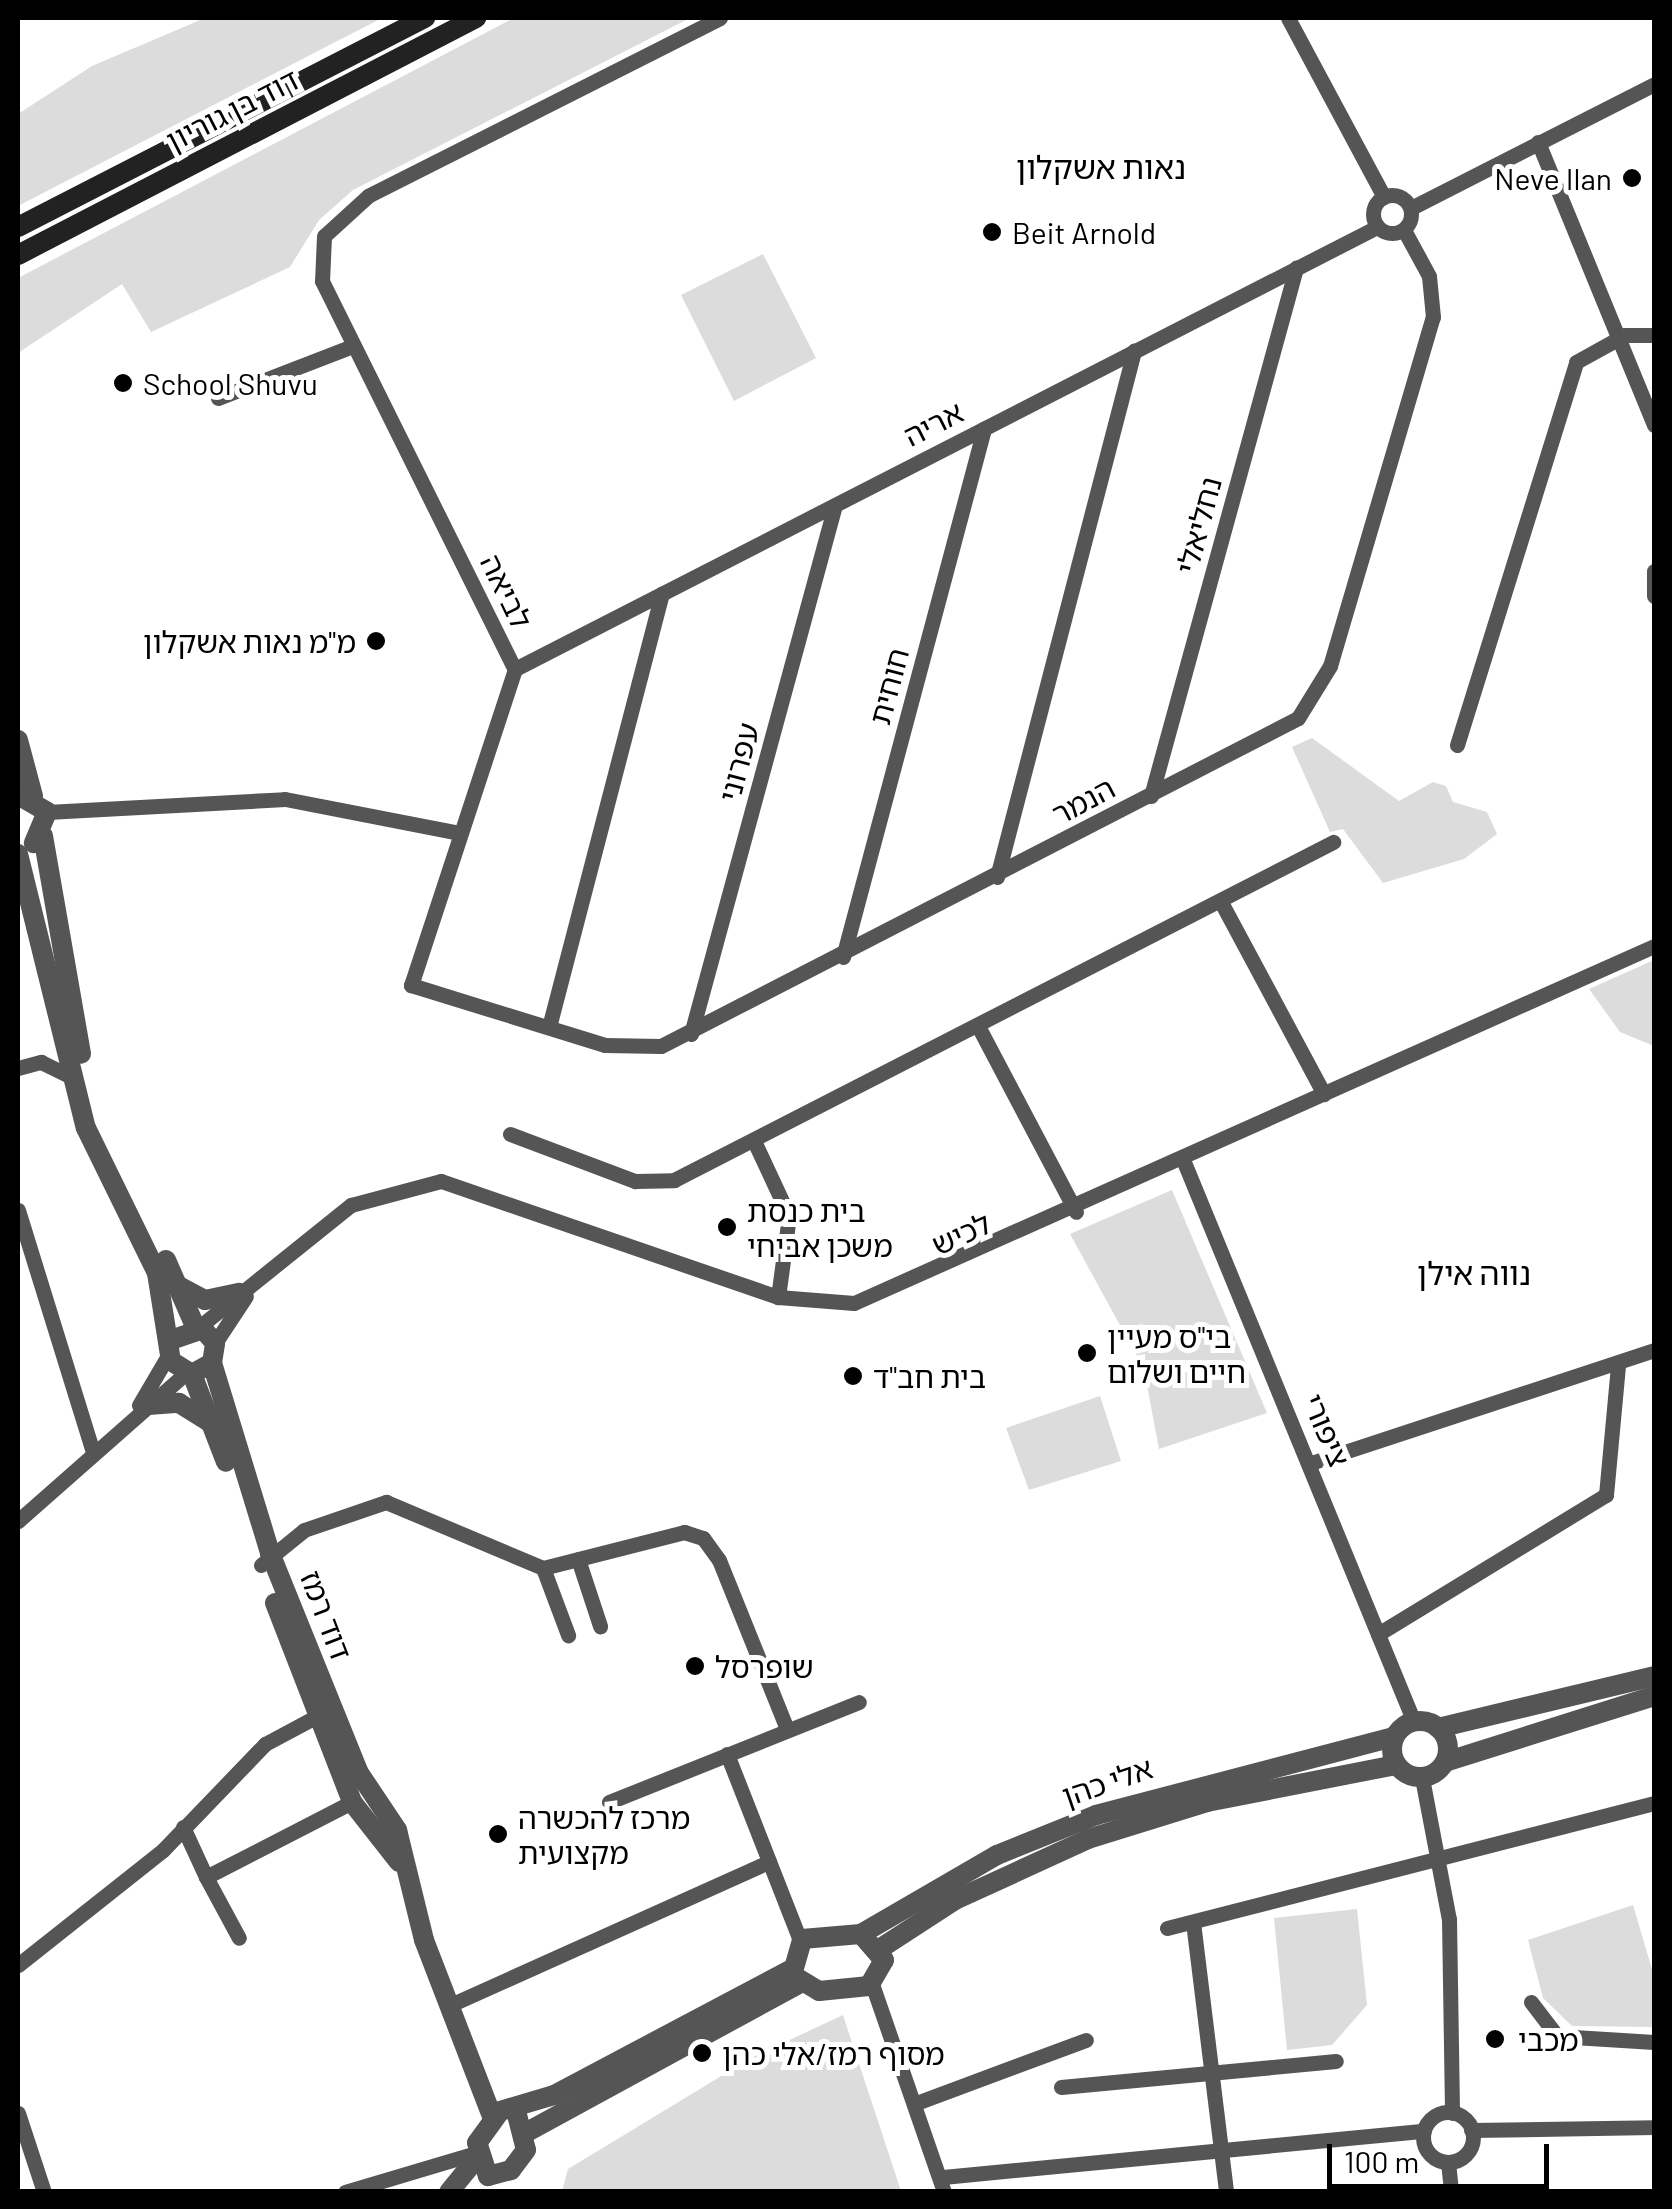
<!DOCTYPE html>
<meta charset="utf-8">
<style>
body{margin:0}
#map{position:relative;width:1672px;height:2209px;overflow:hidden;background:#fff;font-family:Barlow,"Noto Sans Hebrew",sans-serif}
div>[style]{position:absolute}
.green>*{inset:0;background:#dcdcdc}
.minor>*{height:15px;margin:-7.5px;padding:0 7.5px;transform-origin:7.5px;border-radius:7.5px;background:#555}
.minor>.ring{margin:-7.5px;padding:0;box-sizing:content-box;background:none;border:15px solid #555;border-radius:50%}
.tertiary>*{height:20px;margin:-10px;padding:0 10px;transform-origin:10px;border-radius:10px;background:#555}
.tertiary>.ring{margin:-10px;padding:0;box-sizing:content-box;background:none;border:20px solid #555;border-radius:50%}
.secondary>*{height:20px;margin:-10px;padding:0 10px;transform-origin:10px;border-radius:10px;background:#222}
.dots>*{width:28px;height:28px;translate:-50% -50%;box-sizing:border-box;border:5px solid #fff;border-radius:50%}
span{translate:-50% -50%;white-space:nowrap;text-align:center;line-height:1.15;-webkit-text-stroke:10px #fff;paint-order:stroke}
.street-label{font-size:30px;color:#000}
.poi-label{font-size:30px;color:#000}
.right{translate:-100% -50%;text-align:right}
.left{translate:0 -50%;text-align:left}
.neighbourhood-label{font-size:32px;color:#000}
.frame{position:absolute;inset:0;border:20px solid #000;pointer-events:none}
.scale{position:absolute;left:1327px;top:2144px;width:222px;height:45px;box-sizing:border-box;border:5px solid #000;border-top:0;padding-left:12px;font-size:30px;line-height:35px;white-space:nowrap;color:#000;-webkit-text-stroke:8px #fff;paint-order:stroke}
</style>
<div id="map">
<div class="green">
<i style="clip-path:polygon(205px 18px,382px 18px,18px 206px,18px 114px,92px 66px)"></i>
<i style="clip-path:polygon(514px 18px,690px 18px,353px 190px,319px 220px,290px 267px,151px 332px,122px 284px,18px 353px,18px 278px)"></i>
<i style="clip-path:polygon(763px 254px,816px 358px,734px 401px,681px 295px)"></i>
<i style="clip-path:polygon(1312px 738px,1399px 801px,1433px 782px,1446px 786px,1453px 802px,1487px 812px,1497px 834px,1464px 859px,1383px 883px,1343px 829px,1330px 832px,1292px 747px)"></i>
<i style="clip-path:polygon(1654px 960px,1654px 1046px,1620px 1032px,1589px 989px)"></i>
<i style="clip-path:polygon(1172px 1190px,1267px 1413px,1159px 1449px,1144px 1369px,1070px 1234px)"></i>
<i style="clip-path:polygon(1100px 1396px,1121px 1461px,1029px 1490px,1006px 1428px)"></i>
<i style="clip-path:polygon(1633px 1905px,1654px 1976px,1654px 2027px,1572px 2026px,1543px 1998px,1528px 1940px)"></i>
<i style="clip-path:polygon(1357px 1909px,1367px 2005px,1332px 2045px,1287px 2050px,1274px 1918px)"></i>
<i style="clip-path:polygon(843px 2015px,901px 2191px,562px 2191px,568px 2169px,751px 2058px)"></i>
</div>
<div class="minor">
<i style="left:720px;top:18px;width:394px;rotate:153.2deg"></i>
<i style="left:368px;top:196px;width:59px;rotate:137.7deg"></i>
<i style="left:324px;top:236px;width:45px;rotate:92.5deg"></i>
<i style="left:322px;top:281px;width:433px;rotate:63.6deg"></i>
<i style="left:515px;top:669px;width:333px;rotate:108.2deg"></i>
<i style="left:411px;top:985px;width:203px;rotate:17.2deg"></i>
<i style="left:605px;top:1045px;width:56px;rotate:1deg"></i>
<i style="left:661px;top:1046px;width:716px;rotate:-27.24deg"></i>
<i style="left:1298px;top:718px;width:61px;rotate:-58.4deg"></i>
<i style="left:1330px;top:666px;width:364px;rotate:-73.6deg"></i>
<i style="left:1433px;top:317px;width:41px;rotate:-95.6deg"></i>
<i style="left:1429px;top:276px;width:52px;rotate:-118.5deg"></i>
<i style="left:1288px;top:18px;width:203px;rotate:61.8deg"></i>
<i style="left:1538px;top:142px;width:306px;rotate:67.7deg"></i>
<i class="ring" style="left:1373px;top:195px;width:23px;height:23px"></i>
<i style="left:1411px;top:208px;width:273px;rotate:-27deg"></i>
<i style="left:218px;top:398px;width:145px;rotate:-21.1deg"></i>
<i style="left:1654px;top:571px;width:25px;rotate:90deg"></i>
<i style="left:515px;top:669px;width:969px;rotate:-27.15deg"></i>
<i style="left:1457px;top:745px;width:401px;rotate:-72.7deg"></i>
<i style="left:1576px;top:362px;width:56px;rotate:-28.9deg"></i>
<i style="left:1625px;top:335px;width:29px"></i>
<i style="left:1151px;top:796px;width:548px;rotate:-74.64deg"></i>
<i style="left:47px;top:812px;width:238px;rotate:-3.1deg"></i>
<i style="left:285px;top:799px;width:172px;rotate:11deg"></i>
<i style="left:997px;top:877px;width:544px;rotate:-75.4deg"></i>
<i style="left:1221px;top:902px;width:218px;rotate:61.8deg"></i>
<i style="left:843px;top:957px;width:547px;rotate:-75.05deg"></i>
<i style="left:978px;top:1026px;width:210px;rotate:62.2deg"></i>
<i style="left:549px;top:1027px;width:448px;rotate:-75.4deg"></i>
<i style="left:691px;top:1034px;width:548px;rotate:-74.77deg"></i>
<i style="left:18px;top:1068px;width:24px;rotate:-15deg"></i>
<i style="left:41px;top:1062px;width:34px;rotate:26deg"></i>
<i style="left:510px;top:1134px;width:134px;rotate:20.6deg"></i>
<i style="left:635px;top:1181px;width:39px;rotate:-1deg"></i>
<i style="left:674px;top:1180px;width:741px;rotate:-27.15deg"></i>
<i style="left:754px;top:1141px;width:83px;rotate:65deg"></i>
<i style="left:789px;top:1216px;width:82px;rotate:97.7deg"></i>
<i style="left:1184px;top:1162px;width:605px;rotate:67.67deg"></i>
<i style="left:18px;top:1210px;width:254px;rotate:72.8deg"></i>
<i style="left:199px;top:1327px;width:195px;rotate:-38.8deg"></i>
<i style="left:351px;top:1205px;width:93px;rotate:-14.9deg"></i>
<i style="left:441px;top:1181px;width:356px;rotate:19deg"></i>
<i style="left:778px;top:1297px;width:76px;rotate:4.5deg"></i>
<i style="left:854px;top:1303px;width:876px;rotate:-24.05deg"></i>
<i style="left:215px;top:1343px;width:56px;rotate:-56.6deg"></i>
<i style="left:139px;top:1405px;width:59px;rotate:-59.5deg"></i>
<i style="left:1311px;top:1463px;width:361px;rotate:-18.2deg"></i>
<i style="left:18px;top:1521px;width:224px;rotate:-41.4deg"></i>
<i style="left:578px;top:1559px;width:71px;rotate:71.8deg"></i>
<i style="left:261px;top:1565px;width:55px;rotate:-39.1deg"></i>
<i style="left:304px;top:1530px;width:87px;rotate:-18.9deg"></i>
<i style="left:386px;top:1502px;width:170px;rotate:22.8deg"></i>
<i style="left:543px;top:1568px;width:146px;rotate:-14.3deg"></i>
<i style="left:684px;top:1532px;width:20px;rotate:18deg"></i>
<i style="left:703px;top:1538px;width:27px;rotate:54deg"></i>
<i style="left:719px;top:1560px;width:180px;rotate:68.1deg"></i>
<i style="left:543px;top:1568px;width:72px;rotate:69.5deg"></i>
<i style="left:1378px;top:1634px;width:267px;rotate:-31.4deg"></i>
<i style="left:1606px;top:1495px;width:131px;rotate:-84.7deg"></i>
<i style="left:727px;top:1754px;width:200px;rotate:68.6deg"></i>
<i style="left:1422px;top:1778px;width:144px;rotate:79.2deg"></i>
<i style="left:1449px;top:1919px;width:194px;rotate:89.1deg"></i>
<i style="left:609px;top:1802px;width:269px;rotate:-21.8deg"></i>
<i style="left:183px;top:1827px;width:55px;rotate:65.3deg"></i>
<i style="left:206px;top:1877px;width:164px;rotate:-27.2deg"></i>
<i style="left:206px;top:1877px;width:69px;rotate:61.6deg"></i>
<i style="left:1193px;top:1922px;width:272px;rotate:83deg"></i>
<i style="left:1167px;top:1928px;width:503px;rotate:-14.4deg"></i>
<i style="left:18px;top:1965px;width:185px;rotate:-38.4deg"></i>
<i style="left:163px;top:1850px;width:147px;rotate:-46.1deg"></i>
<i style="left:265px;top:1744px;width:68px;rotate:-28.1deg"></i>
<i style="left:872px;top:1984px;width:220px;rotate:70.9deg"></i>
<i style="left:1531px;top:2002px;width:43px;rotate:52.6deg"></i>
<i style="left:1557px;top:2036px;width:97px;rotate:3.5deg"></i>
<i style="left:448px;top:2006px;width:352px;rotate:-24.2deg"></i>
<i style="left:1061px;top:2087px;width:276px;rotate:-5.4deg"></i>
<i style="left:919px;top:2102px;width:178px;rotate:-20.4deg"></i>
<i class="ring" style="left:1423px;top:2112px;width:35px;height:35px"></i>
<i style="left:18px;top:2113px;width:83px;rotate:71.8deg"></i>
<i style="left:1471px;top:2130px;width:183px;rotate:-0.9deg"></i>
<i style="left:1448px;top:2162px;width:30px;rotate:84deg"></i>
<i style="left:943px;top:2177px;width:483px;rotate:-5.5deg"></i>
<i style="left:345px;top:2192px;width:137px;rotate:-16.6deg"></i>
</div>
<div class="tertiary">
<i style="left:18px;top:740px;width:58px;rotate:75deg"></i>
<i style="left:18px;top:795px;width:34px;rotate:30deg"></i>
<i style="left:47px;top:812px;width:34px;rotate:113deg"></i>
<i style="left:43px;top:836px;width:221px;rotate:80.1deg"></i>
<i style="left:18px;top:854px;width:282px;rotate:76.1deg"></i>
<i style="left:86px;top:1128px;width:161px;rotate:63.9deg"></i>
<i style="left:157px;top:1273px;width:89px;rotate:81deg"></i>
<i style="left:171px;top:1361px;width:25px;rotate:32deg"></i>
<i style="left:192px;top:1374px;width:23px;rotate:-29deg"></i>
<i style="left:212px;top:1363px;width:20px;rotate:-81deg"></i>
<i style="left:215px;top:1343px;width:18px;rotate:-131deg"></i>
<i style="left:203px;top:1329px;width:34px;rotate:161deg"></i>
<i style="left:166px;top:1260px;width:72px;rotate:66.3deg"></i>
<i style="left:175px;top:1284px;width:34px;rotate:28deg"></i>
<i style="left:205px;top:1300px;width:35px;rotate:-12deg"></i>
<i style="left:212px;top:1363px;width:199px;rotate:73deg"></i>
<i style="left:270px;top:1553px;width:237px;rotate:68deg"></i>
<i style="left:359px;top:1773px;width:69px;rotate:56.3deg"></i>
<i style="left:397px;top:1830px;width:113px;rotate:76.2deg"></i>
<i style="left:424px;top:1940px;width:189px;rotate:68.9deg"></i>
<i style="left:192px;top:1374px;width:94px;rotate:68.9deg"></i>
<i style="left:148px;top:1405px;width:31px;rotate:-4deg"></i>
<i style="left:179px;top:1403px;width:36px;rotate:32deg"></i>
<i style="left:275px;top:1603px;width:213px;rotate:68.8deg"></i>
<i style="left:352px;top:1802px;width:76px;rotate:51.9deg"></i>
<i class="ring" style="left:1392px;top:1721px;width:36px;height:36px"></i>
<i style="left:1438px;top:1728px;width:222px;rotate:-13.5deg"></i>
<i style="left:1445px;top:1762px;width:219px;rotate:-17.5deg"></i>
<i style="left:861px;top:1934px;width:157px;rotate:-30.2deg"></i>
<i style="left:997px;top:1855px;width:107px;rotate:-22deg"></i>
<i style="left:1096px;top:1815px;width:308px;rotate:-14.7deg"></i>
<i style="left:861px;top:1934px;width:35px;rotate:49deg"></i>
<i style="left:884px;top:1960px;width:30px;rotate:120deg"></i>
<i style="left:869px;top:1986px;width:50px;rotate:174.3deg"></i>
<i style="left:819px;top:1991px;width:31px;rotate:-149deg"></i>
<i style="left:792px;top:1975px;width:37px;rotate:-74deg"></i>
<i style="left:802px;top:1939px;width:59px;rotate:-4.8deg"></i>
<i style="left:881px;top:1948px;width:88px;rotate:-33deg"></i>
<i style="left:955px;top:1900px;width:146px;rotate:-24.6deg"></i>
<i style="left:1088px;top:1839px;width:125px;rotate:-17.3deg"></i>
<i style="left:1207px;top:1802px;width:193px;rotate:-11.1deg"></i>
<i style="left:516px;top:2111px;width:40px;rotate:75.6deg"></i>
<i style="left:526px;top:2150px;width:25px;rotate:127deg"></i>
<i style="left:511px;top:2170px;width:24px;rotate:165deg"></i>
<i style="left:488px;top:2176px;width:35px;rotate:-108deg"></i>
<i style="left:477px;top:2143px;width:39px;rotate:-54deg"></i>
<i style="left:500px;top:2111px;width:56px;rotate:-16.5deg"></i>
<i style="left:554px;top:2095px;width:267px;rotate:-27.9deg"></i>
<i style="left:527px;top:2132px;width:310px;rotate:-28.6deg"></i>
<i style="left:449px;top:2192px;width:43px;rotate:-50.7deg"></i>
</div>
<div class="secondary">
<i style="left:18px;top:227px;width:458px;rotate:-27.2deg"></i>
<i style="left:18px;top:255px;width:516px;rotate:-27.36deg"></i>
</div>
<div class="dots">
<i style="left:1632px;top:178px;background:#000"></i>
<i style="left:992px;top:232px;background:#000"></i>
<i style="left:123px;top:383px;background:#000"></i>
<i style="left:376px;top:641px;background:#000"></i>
<i style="left:727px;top:1227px;background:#000"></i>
<i style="left:1087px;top:1353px;background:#000"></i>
<i style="left:853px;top:1376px;background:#000"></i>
<i style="left:695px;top:1666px;background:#000"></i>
<i style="left:498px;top:1834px;background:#000"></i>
<i style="left:1495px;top:2039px;background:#000"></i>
<i style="left:702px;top:2053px;background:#000"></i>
</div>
<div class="street-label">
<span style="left:232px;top:109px;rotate:-27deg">דוד בן גוריון</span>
<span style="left:933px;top:423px;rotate:-27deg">אריה</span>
<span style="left:1198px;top:525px;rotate:-75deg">נחליאלי</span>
<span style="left:507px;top:591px;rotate:64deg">לביאה</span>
<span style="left:888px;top:686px;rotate:-75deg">חוחית</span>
<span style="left:738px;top:762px;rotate:-75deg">עפרוני</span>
<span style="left:1083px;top:800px;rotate:-28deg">הנמר</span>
<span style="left:961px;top:1233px;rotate:-24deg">לכיש</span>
<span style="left:1327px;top:1430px;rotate:67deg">ציפורי</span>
<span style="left:327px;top:1615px;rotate:69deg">דוד רמז</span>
<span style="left:1107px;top:1781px;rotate:-19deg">אלי כהן</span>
</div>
<div class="poi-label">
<span class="right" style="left:1612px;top:178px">Neve Ilan</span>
<span class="left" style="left:1012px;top:232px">Beit Arnold</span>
<span class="left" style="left:143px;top:383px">School Shuvu</span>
<span class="right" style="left:356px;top:641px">מ"מ נאות אשקלון</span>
<span class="left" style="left:747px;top:1227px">בית כנסת<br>משכן אביחי</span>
<span class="left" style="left:1107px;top:1353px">בי"ס מעיין<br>חיים ושלום</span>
<span class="left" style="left:873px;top:1376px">בית חב"ד</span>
<span class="left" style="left:715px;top:1666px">שופרסל</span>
<span class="left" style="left:518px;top:1834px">מרכז להכשרה<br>מקצועית</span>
<span class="left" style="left:1518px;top:2039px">מכבי</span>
<span class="left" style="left:722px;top:2053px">מסוף רמז/אלי כהן</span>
</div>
<div class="neighbourhood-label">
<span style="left:1101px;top:166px">נאות אשקלון</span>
<span style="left:1474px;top:1272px">נווה אילן</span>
</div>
<div class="frame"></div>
<div class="scale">100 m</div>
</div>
